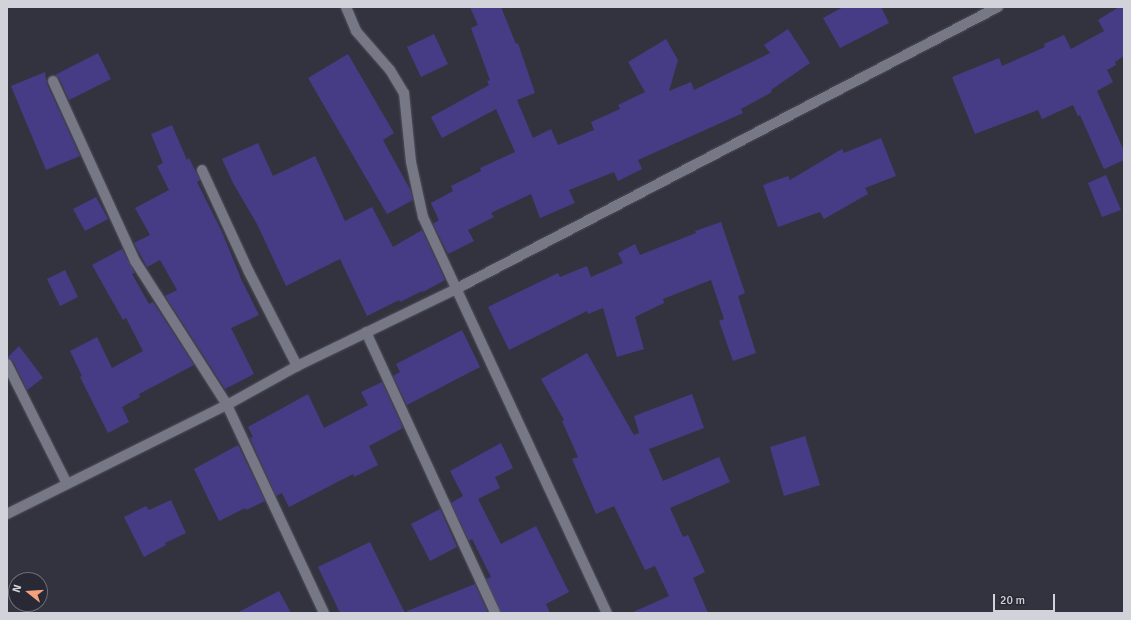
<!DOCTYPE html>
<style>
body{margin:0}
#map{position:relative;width:1131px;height:620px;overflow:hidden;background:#33333f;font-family:Signika,sans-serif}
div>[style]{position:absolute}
.building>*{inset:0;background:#453c85}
.roads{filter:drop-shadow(0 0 1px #51515c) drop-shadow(0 0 1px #51515c)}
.minor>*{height:10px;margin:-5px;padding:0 5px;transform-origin:5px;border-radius:5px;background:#777886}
span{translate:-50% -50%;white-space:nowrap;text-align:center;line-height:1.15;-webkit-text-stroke:3.5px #292935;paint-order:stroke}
.frame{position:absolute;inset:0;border:8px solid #d2d2da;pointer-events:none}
.north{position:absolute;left:8px;top:572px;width:40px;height:40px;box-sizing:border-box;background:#292935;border:1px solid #6d6d77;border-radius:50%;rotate:287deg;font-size:11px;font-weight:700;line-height:16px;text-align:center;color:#d2d2da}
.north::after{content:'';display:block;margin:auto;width:14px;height:18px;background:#f2a17e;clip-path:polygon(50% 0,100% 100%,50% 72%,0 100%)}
.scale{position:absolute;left:993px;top:594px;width:62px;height:18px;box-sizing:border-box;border:2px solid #d2d2da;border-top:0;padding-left:5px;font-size:12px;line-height:14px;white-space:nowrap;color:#d2d2da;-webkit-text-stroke:3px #292935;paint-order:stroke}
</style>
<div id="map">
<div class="building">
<i style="clip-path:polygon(470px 7px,501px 7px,516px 44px,518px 43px,535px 93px,517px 100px,533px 138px,551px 129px,558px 145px,594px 130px,591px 122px,620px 109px,618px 105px,645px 92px,628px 62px,666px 39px,678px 60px,669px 91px,691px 82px,694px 90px,770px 53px,764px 45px,788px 29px,810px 63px,771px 90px,772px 92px,741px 109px,743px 113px,638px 160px,642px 169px,618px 181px,614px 172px,569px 190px,575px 203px,540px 218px,531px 194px,491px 213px,494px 217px,468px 230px,474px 241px,448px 254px,433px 224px,439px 220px,431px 203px,453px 191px,451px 186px,481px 171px,480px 168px,515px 152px,496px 109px,442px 138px,431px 117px,489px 85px,487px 81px,490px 80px,471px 28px,478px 25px)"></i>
<i style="clip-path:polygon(843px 7px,881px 7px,889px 23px,840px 48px,823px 18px)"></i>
<i style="clip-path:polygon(1119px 7px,1124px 7px,1124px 56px,1115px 62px,1116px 65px,1107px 70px,1113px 82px,1097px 91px,1124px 151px,1124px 160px,1104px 169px,1080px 115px,1078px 116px,1073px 105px,1042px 119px,1038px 110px,975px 134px,952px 77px,999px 58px,1002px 66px,1045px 47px,1044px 44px,1064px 35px,1071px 49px,1104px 31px,1098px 20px)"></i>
<i style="clip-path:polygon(434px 34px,448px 64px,421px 77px,407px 47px)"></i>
<i style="clip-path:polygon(98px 53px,111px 79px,69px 100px,59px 78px,55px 75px)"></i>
<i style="clip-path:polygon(348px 54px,394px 133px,383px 140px,411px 191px,413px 200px,387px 214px,308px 78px)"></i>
<i style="clip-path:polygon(45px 72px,47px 84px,80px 156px,46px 170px,11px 86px)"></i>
<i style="clip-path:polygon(172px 125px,187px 160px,189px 158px,200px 180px,197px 182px,222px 232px,242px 281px,259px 315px,231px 328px,254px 374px,225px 389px,165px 296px,177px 290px,160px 260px,147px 267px,134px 243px,150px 235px,135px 208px,169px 190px,157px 166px,163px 163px,151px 134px)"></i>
<i style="clip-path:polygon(881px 138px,896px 176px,865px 188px,868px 194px,824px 219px,820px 212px,778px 227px,763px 185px,788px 176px,790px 180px,842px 149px,844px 153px)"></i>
<i style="clip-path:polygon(258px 143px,273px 176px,315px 156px,345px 221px,372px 207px,393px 247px,422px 230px,445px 280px,423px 292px,422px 291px,400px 302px,399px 300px,367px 316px,340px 259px,286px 286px,257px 224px,233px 183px,222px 159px)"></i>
<i style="clip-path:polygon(1106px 175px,1121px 210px,1102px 217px,1088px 183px)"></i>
<i style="clip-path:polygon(96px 197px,108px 219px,85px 231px,73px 209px)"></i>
<i style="clip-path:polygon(721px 222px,745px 293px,738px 296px,756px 353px,733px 361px,719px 321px,724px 319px,711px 280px,663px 299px,664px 303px,635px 317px,644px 349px,617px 357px,603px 308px,588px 314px,587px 311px,509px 350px,488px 307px,558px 273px,560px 277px,587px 266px,591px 277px,623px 263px,618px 253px,635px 244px,640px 255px,696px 233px,695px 231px)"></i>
<i style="clip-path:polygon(122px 249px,135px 273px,132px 274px,149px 304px,153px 302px,194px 365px,139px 394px,140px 397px,122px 407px,129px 422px,108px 433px,80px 377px,82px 376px,70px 351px,97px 337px,112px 368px,143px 351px,126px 318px,123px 320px,92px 265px)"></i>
<i style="clip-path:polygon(65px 270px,78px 297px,60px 306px,47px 279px)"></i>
<i style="clip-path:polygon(462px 330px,480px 367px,407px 405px,393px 376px,400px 372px,396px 364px)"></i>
<i style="clip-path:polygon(19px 346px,43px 378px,27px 390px,13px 361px,7px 358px)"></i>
<i style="clip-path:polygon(587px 353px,634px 435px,639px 433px,634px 416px,692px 394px,704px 428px,649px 449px,663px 481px,719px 457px,730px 482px,670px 508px,683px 537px,688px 535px,705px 572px,693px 578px,708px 613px,631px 613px,669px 596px,655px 566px,645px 570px,614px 506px,596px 514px,572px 459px,578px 457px,562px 421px,564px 420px,541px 379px)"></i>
<i style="clip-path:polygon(382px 382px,403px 428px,369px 446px,378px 465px,354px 477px,353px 474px,289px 507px,282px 493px,276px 496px,250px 438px,253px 437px,248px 427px,308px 394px,324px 428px,368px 405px,361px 392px)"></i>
<i style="clip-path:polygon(805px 436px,820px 485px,784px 496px,770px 447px)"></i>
<i style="clip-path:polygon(501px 443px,513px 468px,495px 477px,500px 488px,478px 499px,501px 544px,536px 526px,569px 592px,546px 604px,550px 613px,501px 613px,486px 579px,491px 577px,472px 539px,469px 541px,451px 503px,463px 496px,450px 471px)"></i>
<i style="clip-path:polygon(238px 445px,265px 501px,246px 510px,245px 508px,219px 521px,194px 469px)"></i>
<i style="clip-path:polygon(171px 500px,186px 533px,165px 543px,166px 545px,144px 557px,124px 517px,146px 506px,149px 510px)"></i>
<i style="clip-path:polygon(440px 509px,457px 547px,430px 561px,411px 524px)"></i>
<i style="clip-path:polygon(370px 542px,387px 577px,405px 613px,340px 613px,318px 567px)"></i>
<i style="clip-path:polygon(475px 584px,488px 613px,408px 613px,407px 611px)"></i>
<i style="clip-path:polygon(279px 591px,291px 613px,237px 613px)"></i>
</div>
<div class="roads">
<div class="minor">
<i style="left:346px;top:7px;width:26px;rotate:67deg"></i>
<i style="left:356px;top:31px;width:52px;rotate:48.9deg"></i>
<i style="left:390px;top:70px;width:27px;rotate:59deg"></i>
<i style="left:404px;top:93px;width:69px;rotate:84.2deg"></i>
<i style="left:411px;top:162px;width:56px;rotate:77.7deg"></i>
<i style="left:423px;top:217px;width:437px;rotate:65.1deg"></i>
<i style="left:53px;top:81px;width:198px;rotate:65.5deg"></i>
<i style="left:135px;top:261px;width:171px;rotate:57.4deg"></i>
<i style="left:227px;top:405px;width:230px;rotate:65deg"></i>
<i style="left:202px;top:170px;width:112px;rotate:65.3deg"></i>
<i style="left:249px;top:272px;width:106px;rotate:62.9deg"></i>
<i style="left:366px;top:332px;width:309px;rotate:65.3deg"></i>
<i style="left:7px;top:364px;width:134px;rotate:63.4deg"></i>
<i style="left:7px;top:514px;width:246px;rotate:-26.4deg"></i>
<i style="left:227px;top:405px;width:80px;rotate:-29.1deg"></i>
<i style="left:297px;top:366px;width:177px;rotate:-25.8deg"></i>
<i style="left:456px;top:289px;width:611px;rotate:-27.49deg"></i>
</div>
</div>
<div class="frame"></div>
<div class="north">N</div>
<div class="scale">20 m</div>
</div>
